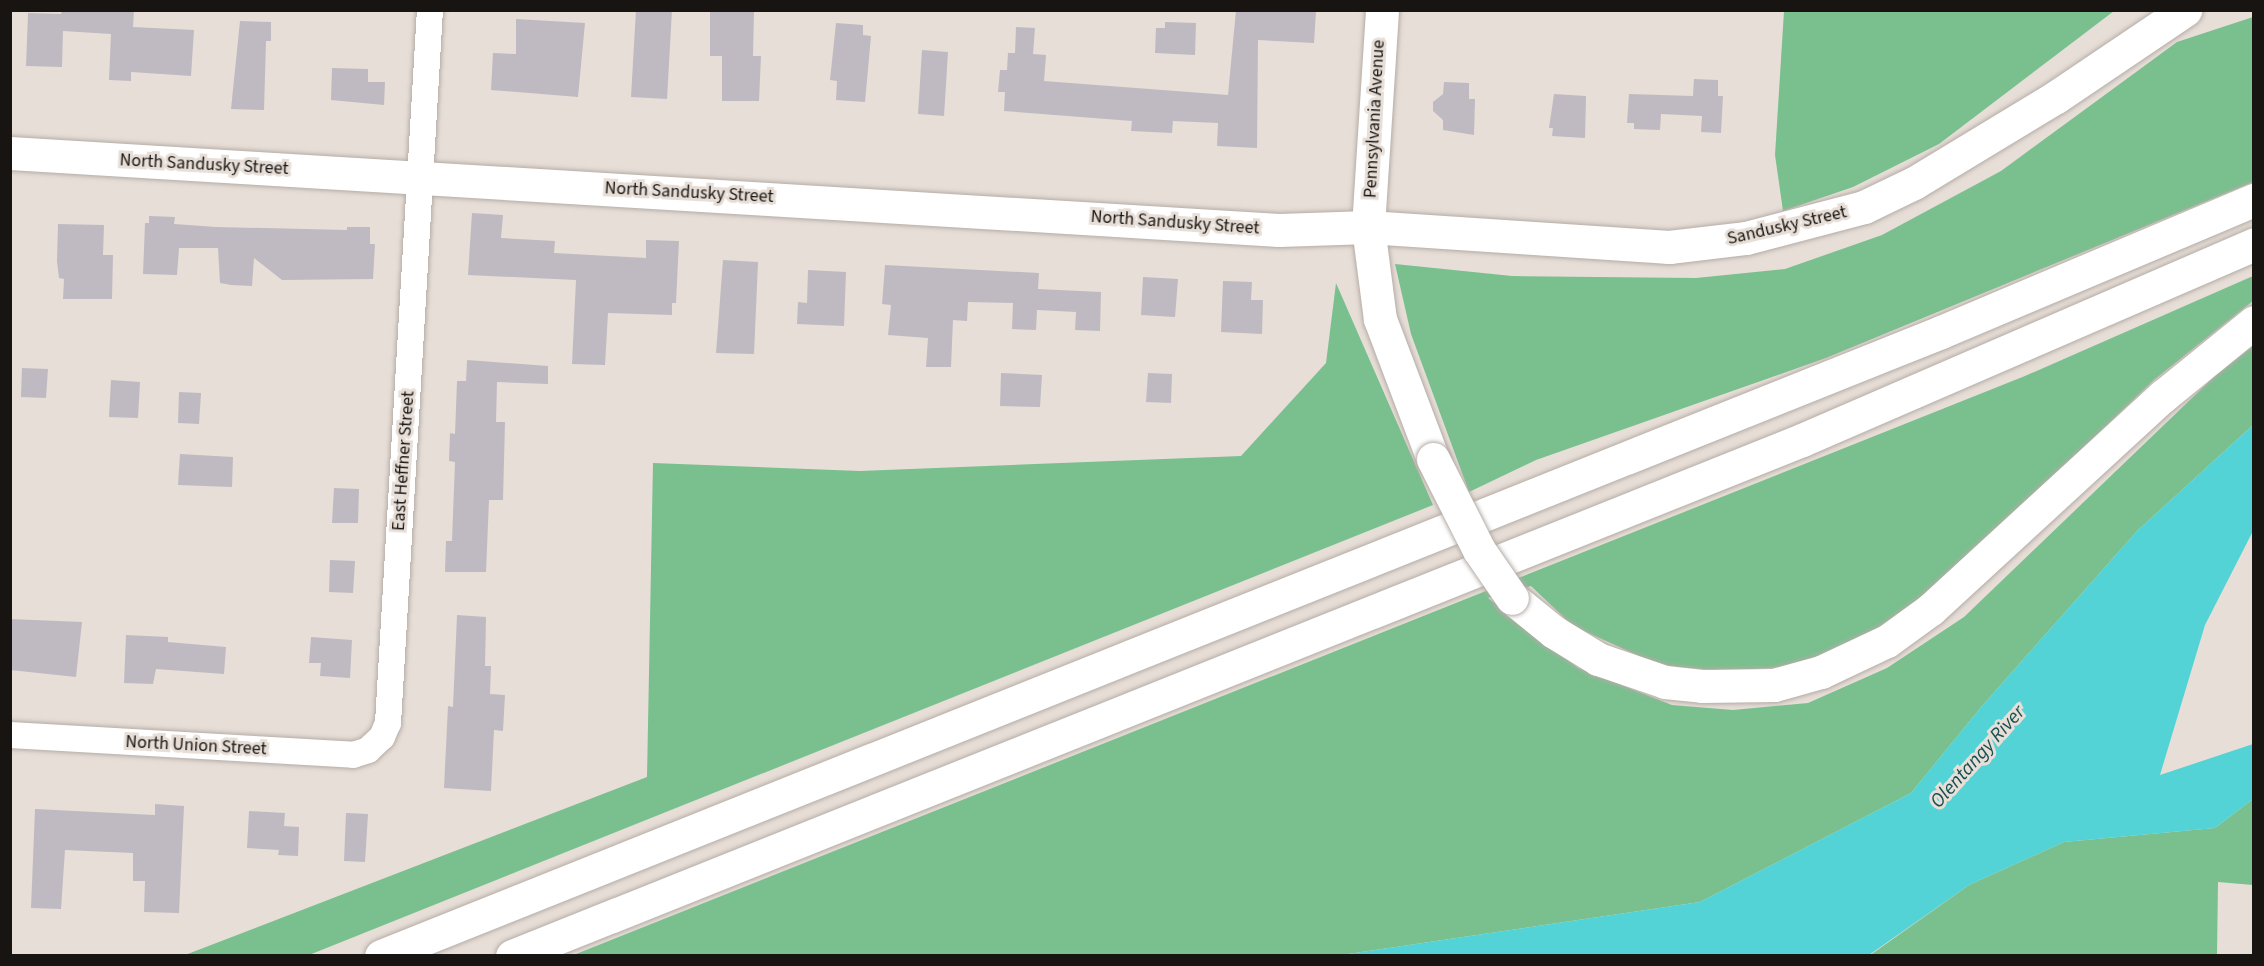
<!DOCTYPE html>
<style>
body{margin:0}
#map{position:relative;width:2264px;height:966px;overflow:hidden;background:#e7ded7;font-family:"Source Sans 3",sans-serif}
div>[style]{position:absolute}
.green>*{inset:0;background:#79c08e}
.water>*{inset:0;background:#53d3d5}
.building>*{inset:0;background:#bfbac2}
.roads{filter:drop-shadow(0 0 2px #b4aca6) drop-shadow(0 0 2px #b4aca6)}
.street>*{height:26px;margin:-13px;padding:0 13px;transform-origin:13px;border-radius:13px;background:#fff}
.secondary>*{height:33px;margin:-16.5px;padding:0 16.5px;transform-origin:16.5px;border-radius:16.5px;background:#fff}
.highway>*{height:33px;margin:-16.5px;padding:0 16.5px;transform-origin:16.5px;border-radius:16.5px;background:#fff}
.bridges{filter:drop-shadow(0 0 2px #b4aca6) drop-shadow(0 0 2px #b4aca6)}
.highway-bridge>*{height:33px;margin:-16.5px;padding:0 16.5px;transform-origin:16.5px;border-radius:16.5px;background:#fff}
span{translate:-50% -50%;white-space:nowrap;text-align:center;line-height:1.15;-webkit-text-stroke:6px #e7ded7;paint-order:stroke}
.street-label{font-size:18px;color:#171411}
.water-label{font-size:20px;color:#174e4f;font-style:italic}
.frame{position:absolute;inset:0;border:12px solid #171411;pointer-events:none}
</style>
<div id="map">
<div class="green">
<i style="clip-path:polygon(1784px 11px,1784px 10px,2114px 11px,1939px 144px,1853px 187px,1783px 211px,1775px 155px)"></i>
<i style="clip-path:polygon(2253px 17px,2253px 182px,1826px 358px,1536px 460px,1469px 492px,1411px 334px,1395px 264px,1512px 276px,1696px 278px,1785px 269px,1882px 235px,2001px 171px,2177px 42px)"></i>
<i style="clip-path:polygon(2253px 276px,2253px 301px,2154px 380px,1924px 600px,1873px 632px,1800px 666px,1723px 671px,1659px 665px,1573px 626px,1531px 586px,1488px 598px,1578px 668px,1672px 705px,1733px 710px,1808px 703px,1887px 668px,1964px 617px,2217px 374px,2253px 346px,2253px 425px,2137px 531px,1982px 706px,1911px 793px,1700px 902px,1348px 954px,571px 956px,2025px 376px)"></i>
<i style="clip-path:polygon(1336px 283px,1433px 505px,309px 955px,185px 955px,647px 777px,653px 463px,860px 471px,1241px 456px,1326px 363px)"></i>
<i style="clip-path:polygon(2253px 799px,2253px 885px,2218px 882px,2217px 955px,1869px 956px,1969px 885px,2064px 842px,2215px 828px)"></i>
</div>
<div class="water">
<i style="clip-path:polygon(2253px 425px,2253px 531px,2205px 625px,2160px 775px,2253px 744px,2253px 799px,2215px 828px,2064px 842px,1969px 885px,1869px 955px,1289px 955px,1348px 954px,1700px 902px,1911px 793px,1982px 706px,2137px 531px)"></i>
</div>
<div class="building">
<i style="clip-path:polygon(62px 10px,134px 10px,133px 27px,194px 30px,191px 76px,131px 72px,131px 81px,109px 80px,111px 34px,63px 31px,62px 67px,26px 66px,28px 13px,61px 14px)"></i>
<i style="clip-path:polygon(636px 10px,672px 10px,667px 99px,631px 97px)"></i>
<i style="clip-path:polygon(710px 10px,754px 10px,753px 56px,761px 56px,759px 101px,722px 101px,722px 56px,710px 56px)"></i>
<i style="clip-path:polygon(1236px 10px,1316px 11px,1314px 43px,1258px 40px,1257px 148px,1217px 146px,1218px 123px,1173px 121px,1172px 133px,1131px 131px,1132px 121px,1004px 111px,1005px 92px,998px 92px,1000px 70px,1007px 70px,1008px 53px,1015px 53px,1016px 27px,1035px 28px,1033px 54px,1046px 55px,1044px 81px,1228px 95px)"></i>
<i style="clip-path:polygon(516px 19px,585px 23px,578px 97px,491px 90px,493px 53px,516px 54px)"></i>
<i style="clip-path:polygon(240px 21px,271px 22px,271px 41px,266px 41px,264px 110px,231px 109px)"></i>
<i style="clip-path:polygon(1165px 22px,1196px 23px,1195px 55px,1155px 53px,1156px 28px,1165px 28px)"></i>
<i style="clip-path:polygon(836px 23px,863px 25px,863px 35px,871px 36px,865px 102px,836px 100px,837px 81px,830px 80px)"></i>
<i style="clip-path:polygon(922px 50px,948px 52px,944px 116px,918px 114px)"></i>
<i style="clip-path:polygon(332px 68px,368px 69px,368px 82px,385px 82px,384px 105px,331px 100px)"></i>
<i style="clip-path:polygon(1694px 79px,1718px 80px,1718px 96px,1723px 96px,1721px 133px,1701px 132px,1702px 116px,1661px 114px,1660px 130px,1634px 129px,1634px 123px,1627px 123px,1629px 94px,1693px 96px)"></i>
<i style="clip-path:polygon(1444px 82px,1469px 83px,1469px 99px,1475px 99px,1474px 135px,1443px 130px,1443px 120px,1433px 111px,1433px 102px,1443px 94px)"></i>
<i style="clip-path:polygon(1554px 94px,1586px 96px,1585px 138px,1552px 136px,1553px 128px,1549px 128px)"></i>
<i style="clip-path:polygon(472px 213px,503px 215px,501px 238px,555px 241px,554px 253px,646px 258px,646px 240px,679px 241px,676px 303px,672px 303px,672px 315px,608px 313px,605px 365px,572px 364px,576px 280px,468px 275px)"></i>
<i style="clip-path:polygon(149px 216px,175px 217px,174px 224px,216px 227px,347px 230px,347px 227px,370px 227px,370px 244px,375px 244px,373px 279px,282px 280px,254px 258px,252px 286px,231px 285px,220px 283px,218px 248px,179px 248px,177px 275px,143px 274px,145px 223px,149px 223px)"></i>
<i style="clip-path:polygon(58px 224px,104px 225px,103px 255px,113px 255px,112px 299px,63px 299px,64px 279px,59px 278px,57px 261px)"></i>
<i style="clip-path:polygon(723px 260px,758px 262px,754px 354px,716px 353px)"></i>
<i style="clip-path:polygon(885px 265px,1039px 273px,1038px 289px,1101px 292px,1100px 331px,1075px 330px,1076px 312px,1037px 310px,1036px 330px,1012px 329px,1013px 303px,968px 302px,967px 321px,953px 320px,951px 367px,926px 367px,928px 338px,888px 335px,891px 305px,882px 304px)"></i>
<i style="clip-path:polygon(808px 270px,846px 272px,844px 326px,797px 324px,798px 302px,807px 303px)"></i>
<i style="clip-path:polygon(1143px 277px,1178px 279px,1175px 317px,1141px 315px)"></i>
<i style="clip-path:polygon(1223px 281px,1252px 282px,1251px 300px,1263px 300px,1262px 334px,1221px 332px)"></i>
<i style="clip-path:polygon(467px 360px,548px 366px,548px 384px,497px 382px,496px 422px,505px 422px,503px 500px,489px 500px,486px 572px,445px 572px,446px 541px,452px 541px,455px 462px,449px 461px,450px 433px,455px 434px,457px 381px,466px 381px)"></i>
<i style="clip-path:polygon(22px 368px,48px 369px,46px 398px,21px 397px)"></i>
<i style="clip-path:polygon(1001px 373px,1042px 375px,1040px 407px,1000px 406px)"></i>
<i style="clip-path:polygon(1148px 373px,1172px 374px,1171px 403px,1146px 402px)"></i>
<i style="clip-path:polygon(111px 380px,140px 382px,138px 418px,109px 417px)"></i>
<i style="clip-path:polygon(179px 392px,201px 393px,199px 424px,178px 423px)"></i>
<i style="clip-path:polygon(180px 454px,233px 457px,232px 487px,178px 485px)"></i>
<i style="clip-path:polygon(334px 488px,359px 489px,358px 523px,332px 523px)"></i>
<i style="clip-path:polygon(330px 560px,355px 561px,353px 593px,329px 592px)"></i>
<i style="clip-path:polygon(457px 615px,486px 617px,485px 666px,491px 666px,490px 694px,505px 695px,503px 731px,494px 730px,491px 791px,444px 788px,448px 706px,453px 707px)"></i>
<i style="clip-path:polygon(10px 619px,82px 622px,76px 677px,10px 670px)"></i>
<i style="clip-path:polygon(126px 635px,168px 637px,168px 642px,226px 647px,224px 674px,156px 669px,153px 684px,124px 683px)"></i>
<i style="clip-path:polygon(311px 637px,352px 640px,350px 678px,320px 676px,321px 663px,309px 663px)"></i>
<i style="clip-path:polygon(155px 804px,184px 806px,179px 913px,144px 912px,145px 881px,133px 881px,133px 853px,65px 850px,61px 909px,31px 908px,35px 809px,155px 815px)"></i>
<i style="clip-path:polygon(249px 811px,285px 813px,284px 826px,299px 827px,298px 856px,278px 855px,279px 850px,247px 848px)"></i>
<i style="clip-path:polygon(346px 813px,368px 814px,365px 862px,344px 861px)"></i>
</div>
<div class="roads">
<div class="street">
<i style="left:10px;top:735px;width:344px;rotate:3.3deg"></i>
<i style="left:353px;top:755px;width:16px;rotate:-18deg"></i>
<i style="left:368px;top:750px;width:19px;rotate:-43deg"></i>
<i style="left:382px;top:737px;width:15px;rotate:-67deg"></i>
<i style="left:388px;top:723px;width:714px;rotate:-86.63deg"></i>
</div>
<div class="secondary">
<i style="left:10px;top:153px;width:1271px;rotate:3.47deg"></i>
<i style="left:1279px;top:230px;width:89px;rotate:-1.9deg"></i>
<i style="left:1368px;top:227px;width:302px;rotate:3.8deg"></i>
<i style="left:1669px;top:247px;width:78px;rotate:-6.7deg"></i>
<i style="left:1746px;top:238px;width:122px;rotate:-14.7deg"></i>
<i style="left:1864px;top:207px;width:55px;rotate:-25.6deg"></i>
<i style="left:1914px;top:183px;width:166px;rotate:-31.2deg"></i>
<i style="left:2056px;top:97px;width:156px;rotate:-34deg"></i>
<i style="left:1368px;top:227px;width:217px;rotate:-86.3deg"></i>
</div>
<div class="highway">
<i style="left:1368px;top:227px;width:93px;rotate:82.6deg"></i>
<i style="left:1380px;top:319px;width:150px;rotate:69.3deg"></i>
<i style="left:1512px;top:598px;width:54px;rotate:39deg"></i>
<i style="left:1554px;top:632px;width:52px;rotate:31.5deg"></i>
<i style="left:1598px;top:659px;width:71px;rotate:18.9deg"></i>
<i style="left:1665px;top:682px;width:37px;rotate:6deg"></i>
<i style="left:1702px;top:686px;width:72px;rotate:-0.8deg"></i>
<i style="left:1774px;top:685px;width:49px;rotate:-15.5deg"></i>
<i style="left:1821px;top:672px;width:73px;rotate:-25.2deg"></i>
<i style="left:1887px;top:641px;width:54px;rotate:-36deg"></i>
<i style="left:1931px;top:609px;width:315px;rotate:-42.6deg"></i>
<i style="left:2163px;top:396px;width:117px;rotate:-39.1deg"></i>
<i style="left:381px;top:956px;width:1680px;rotate:-21.8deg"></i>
<i style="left:1941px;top:332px;width:340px;rotate:-22.9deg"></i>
<i style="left:512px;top:956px;width:1389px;rotate:-21.8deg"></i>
<i style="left:1802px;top:440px;width:493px;rotate:-23.4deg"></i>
</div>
</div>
<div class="bridges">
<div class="highway-bridge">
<i style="left:1433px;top:459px;width:102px;rotate:63.2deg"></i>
<i style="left:1479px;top:550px;width:58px;rotate:55.5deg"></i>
</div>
</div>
<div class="street-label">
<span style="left:1375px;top:119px;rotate:-87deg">Pennsylvania Avenue</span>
<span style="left:204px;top:165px;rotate:3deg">North Sandusky Street</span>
<span style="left:689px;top:193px;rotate:3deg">North Sandusky Street</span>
<span style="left:1175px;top:223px;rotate:4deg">North Sandusky Street</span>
<span style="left:1787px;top:226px;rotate:-13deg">Sandusky Street</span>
<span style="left:404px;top:461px;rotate:-86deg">East Heffner Street</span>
<span style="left:196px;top:746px;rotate:3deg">North Union Street</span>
</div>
<div class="water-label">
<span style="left:1978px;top:757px;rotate:-48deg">Olentangy River</span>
</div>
<div class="frame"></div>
</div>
